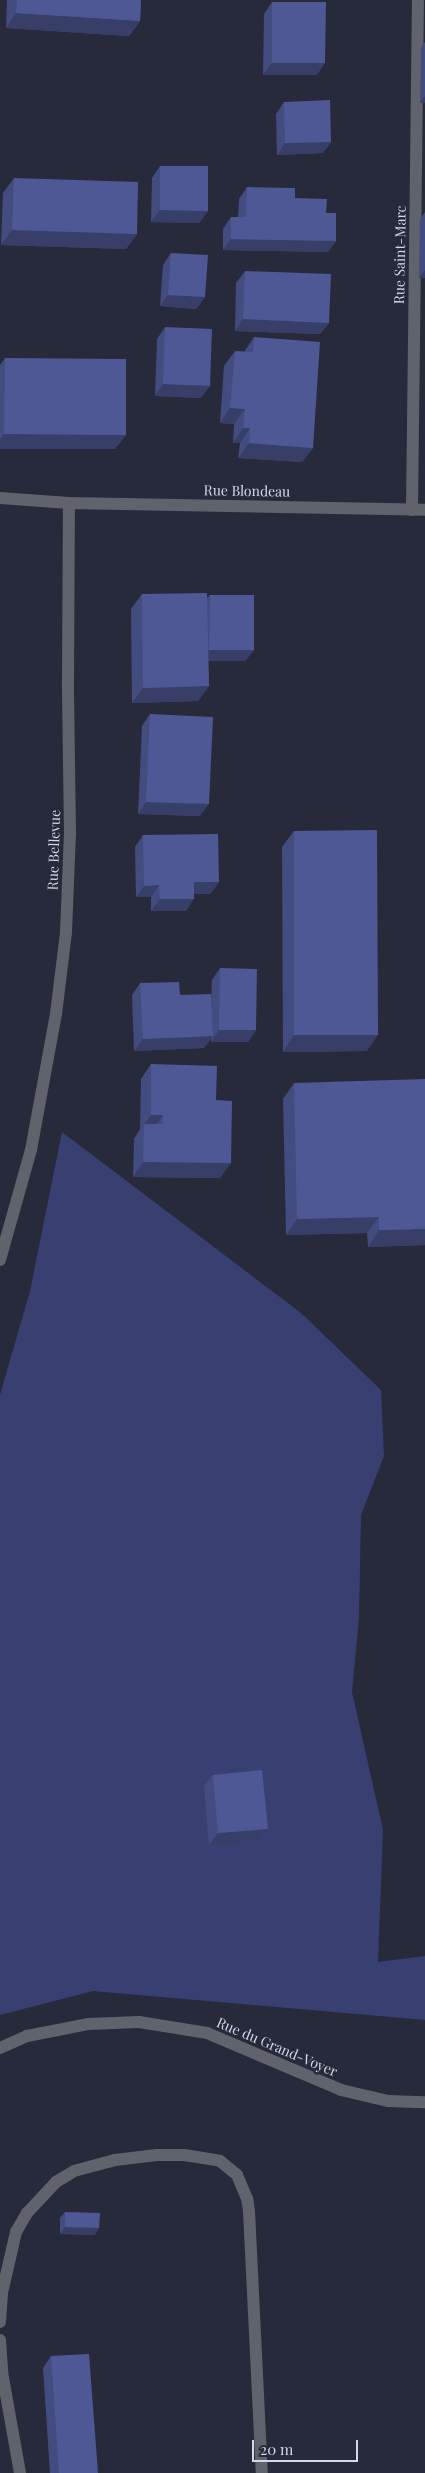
<!DOCTYPE html>
<style>
body{margin:0}
#map{position:relative;width:425px;height:2473px;overflow:hidden;background:#262a3b;font-family:"Playfair Display",serif}
div>[style]{position:absolute}
.green>*{inset:0;background:#384071}
.minor>*{height:12px;margin:-6px;padding:0 6px;transform-origin:6px;border-radius:6px;background:#60636b}
.wall>*{inset:0;background:#434c7f}
.shaded-wall>*{inset:0;background:#373e68}
.building>*{inset:0;background:#4e5894}
span{translate:-50% -50%;white-space:nowrap;text-align:center;line-height:1.15;-webkit-text-stroke:5px #262a3b;paint-order:stroke}
.street-label{font-size:14px;color:#d6d8e4}
.scale{position:absolute;left:252px;top:2440px;width:106px;height:22px;box-sizing:border-box;border:2px solid #d6d8e4;border-top:0;padding-left:6px;font-size:15px;line-height:18px;white-space:nowrap;color:#d6d8e4;-webkit-text-stroke:4px #262a3b;paint-order:stroke}
</style>
<div id="map">
<div class="green">
<i style="clip-path:polygon(62px 1132px,301px 1313px,381px 1390px,384px 1456px,361px 1515px,359px 1617px,352px 1692px,383px 1830px,378px 1962px,425px 1956px,425px 2020px,93px 1991px,0 2015px,0 1395px,30px 1291px)"></i>
</div>
<div class="minor">
<i style="left:0;top:498px;width:69px;rotate:4.1deg"></i>
<i style="left:69px;top:503px;width:356px;rotate:1.1deg"></i>
<i style="left:412px;top:510px;width:510px;rotate:-89.33deg"></i>
<i style="left:0;top:1260px;width:114px;rotate:-74.3deg"></i>
<i style="left:31px;top:1150px;width:138px;rotate:-79.6deg"></i>
<i style="left:56px;top:1014px;width:83px;rotate:-83deg"></i>
<i style="left:66px;top:932px;width:98px;rotate:-87.7deg"></i>
<i style="left:70px;top:834px;width:152px;rotate:-90.8deg"></i>
<i style="left:68px;top:682px;width:179px;rotate:-89.7deg"></i>
<i style="left:0;top:2048px;width:30px;rotate:-24deg"></i>
<i style="left:27px;top:2036px;width:63px;rotate:-11deg"></i>
<i style="left:89px;top:2024px;width:50px;rotate:-2.3deg"></i>
<i style="left:139px;top:2022px;width:69px;rotate:9.2deg"></i>
<i style="left:207px;top:2033px;width:146px;rotate:23deg"></i>
<i style="left:341px;top:2090px;width:48px;rotate:13.2deg"></i>
<i style="left:388px;top:2101px;width:37px;rotate:2deg"></i>
<i style="left:0;top:2322px;width:29px;rotate:-86deg"></i>
<i style="left:2px;top:2293px;width:63px;rotate:-77.1deg"></i>
<i style="left:16px;top:2232px;width:22px;rotate:-60deg"></i>
<i style="left:27px;top:2213px;width:42px;rotate:-46.9deg"></i>
<i style="left:56px;top:2182px;width:21px;rotate:-31deg"></i>
<i style="left:74px;top:2171px;width:42px;rotate:-15deg"></i>
<i style="left:115px;top:2160px;width:42px;rotate:-6.8deg"></i>
<i style="left:157px;top:2155px;width:27px"></i>
<i style="left:184px;top:2155px;width:36px;rotate:9deg"></i>
<i style="left:220px;top:2161px;width:22px;rotate:39deg"></i>
<i style="left:237px;top:2175px;width:25px;rotate:67deg"></i>
<i style="left:247px;top:2198px;width:13px;rotate:81deg"></i>
<i style="left:249px;top:2211px;width:262px;rotate:87.2deg"></i>
<i style="left:0;top:2340px;width:32px;rotate:86deg"></i>
<i style="left:2px;top:2372px;width:103px;rotate:79.9deg"></i>
</div>
<div class="wall">
<i style="clip-path:polygon(7px 0,141px 0,140px 21px,129px 36px,6px 28px)"></i>
<i style="clip-path:polygon(272px 2px,317px 75px,263px 75px,264px 14px)"></i>
<i style="clip-path:polygon(425px 42px,425px 103px,420px 103px,421px 48px)"></i>
<i style="clip-path:polygon(284px 102px,331px 142px,323px 153px,277px 155px,276px 114px)"></i>
<i style="clip-path:polygon(160px 166px,208px 211px,199px 223px,151px 222px,152px 178px)"></i>
<i style="clip-path:polygon(14px 178px,137px 234px,126px 249px,1px 245px,3px 193px)"></i>
<i style="clip-path:polygon(247px 187px,295px 198px,326px 213px,336px 241px,328px 252px,223px 250px,223px 229px,231px 217px,238px 217px,239px 199px)"></i>
<i style="clip-path:polygon(425px 212px,425px 278px,419px 278px,420px 219px)"></i>
<i style="clip-path:polygon(171px 253px,205px 297px,196px 309px,160px 306px,163px 265px)"></i>
<i style="clip-path:polygon(245px 271px,329px 323px,320px 334px,235px 331px,236px 283px)"></i>
<i style="clip-path:polygon(165px 327px,201px 398px,155px 396px,157px 339px)"></i>
<i style="clip-path:polygon(254px 337px,313px 448px,302px 462px,238px 458px,240px 443px,233px 443px,234px 424px,220px 423px,224px 366px,235px 351px,244px 352px)"></i>
<i style="clip-path:polygon(5px 358px,126px 435px,115px 449px,0 449px,0 365px)"></i>
<i style="clip-path:polygon(142px 594px,207px 598px,210px 595px,254px 650px,245px 661px,208px 661px,209px 686px,198px 701px,132px 703px,131px 609px)"></i>
<i style="clip-path:polygon(150px 714px,200px 816px,138px 814px,142px 726px)"></i>
<i style="clip-path:polygon(294px 831px,367px 1051px,283px 1052px,282px 847px)"></i>
<i style="clip-path:polygon(143px 835px,219px 882px,210px 894px,194px 894px,186px 911px,151px 911px,151px 897px,136px 897px,135px 847px)"></i>
<i style="clip-path:polygon(220px 968px,256px 1030px,248px 1042px,211px 1042px,211px 1038px,204px 1048px,134px 1051px,132px 995px,140px 983px,211px 1003px,212px 980px)"></i>
<i style="clip-path:polygon(151px 1064px,216px 1100px,220px 1178px,133px 1177px,134px 1139px,140px 1129px,141px 1079px)"></i>
<i style="clip-path:polygon(294px 1083px,425px 1245px,368px 1247px,367px 1233px,286px 1235px,283px 1099px)"></i>
<i style="clip-path:polygon(213px 1775px,268px 1829px,259px 1840px,209px 1845px,204px 1786px)"></i>
<i style="clip-path:polygon(65px 2212px,95px 2235px,60px 2234px,60px 2218px)"></i>
<i style="clip-path:polygon(51px 2356px,98px 2473px,50px 2473px,43px 2368px)"></i>
</div>
<div class="shaded-wall">
<i style="clip-path:polygon(16px 13px,140px 21px,129px 36px,6px 28px)"></i>
<i style="clip-path:polygon(272px 63px,325px 63px,317px 75px,263px 75px)"></i>
<i style="clip-path:polygon(425px 96px,425px 103px,420px 103px)"></i>
<i style="clip-path:polygon(331px 142px,323px 153px,277px 155px,285px 143px)"></i>
<i style="clip-path:polygon(160px 210px,208px 211px,199px 223px,151px 222px)"></i>
<i style="clip-path:polygon(12px 230px,137px 234px,126px 249px,1px 245px)"></i>
<i style="clip-path:polygon(231px 239px,336px 241px,328px 252px,223px 250px)"></i>
<i style="clip-path:polygon(425px 270px,425px 278px,419px 278px)"></i>
<i style="clip-path:polygon(168px 295px,205px 297px,196px 309px,160px 306px)"></i>
<i style="clip-path:polygon(243px 319px,329px 323px,320px 334px,235px 331px)"></i>
<i style="clip-path:polygon(163px 384px,210px 386px,201px 398px,155px 396px)"></i>
<i style="clip-path:polygon(230px 408px,245px 409px,234px 424px,220px 423px)"></i>
<i style="clip-path:polygon(243px 428px,250px 428px,240px 443px,233px 443px)"></i>
<i style="clip-path:polygon(4px 434px,126px 435px,115px 449px,0 449px,0 440px)"></i>
<i style="clip-path:polygon(249px 443px,313px 448px,302px 462px,238px 458px)"></i>
<i style="clip-path:polygon(209px 650px,254px 650px,245px 661px,201px 661px)"></i>
<i style="clip-path:polygon(209px 686px,198px 701px,132px 703px,143px 688px)"></i>
<i style="clip-path:polygon(146px 802px,209px 804px,200px 816px,138px 814px)"></i>
<i style="clip-path:polygon(194px 882px,219px 882px,210px 894px,186px 894px)"></i>
<i style="clip-path:polygon(159px 885px,151px 897px,136px 897px,144px 886px)"></i>
<i style="clip-path:polygon(160px 899px,194px 899px,186px 911px,151px 911px)"></i>
<i style="clip-path:polygon(219px 1030px,256px 1030px,248px 1042px,211px 1042px)"></i>
<i style="clip-path:polygon(294px 1035px,378px 1035px,367px 1051px,283px 1052px)"></i>
<i style="clip-path:polygon(213px 1036px,204px 1048px,134px 1051px,143px 1039px)"></i>
<i style="clip-path:polygon(151px 1115px,163px 1115px,153px 1130px,144px 1125px)"></i>
<i style="clip-path:polygon(143px 1162px,231px 1163px,220px 1178px,133px 1177px)"></i>
<i style="clip-path:polygon(379px 1217px,367px 1233px,286px 1235px,297px 1219px)"></i>
<i style="clip-path:polygon(425px 1229px,425px 1245px,368px 1247px,379px 1230px)"></i>
<i style="clip-path:polygon(268px 1829px,259px 1840px,209px 1845px,218px 1833px)"></i>
<i style="clip-path:polygon(65px 2227px,99px 2228px,95px 2235px,60px 2234px)"></i>
</div>
<div class="building">
<i style="clip-path:polygon(17px 0,141px 0,140px 21px,16px 13px)"></i>
<i style="clip-path:polygon(272px 2px,326px 2px,325px 63px,272px 63px)"></i>
<i style="clip-path:polygon(330px 100px,331px 142px,285px 143px,284px 102px)"></i>
<i style="clip-path:polygon(160px 166px,208px 166px,208px 211px,160px 210px)"></i>
<i style="clip-path:polygon(14px 178px,138px 182px,137px 234px,12px 230px)"></i>
<i style="clip-path:polygon(247px 187px,295px 188px,295px 198px,327px 199px,326px 213px,336px 213px,336px 241px,231px 239px,231px 217px,246px 217px)"></i>
<i style="clip-path:polygon(171px 253px,208px 255px,205px 297px,168px 295px)"></i>
<i style="clip-path:polygon(245px 271px,331px 274px,329px 323px,243px 319px)"></i>
<i style="clip-path:polygon(165px 327px,212px 329px,210px 386px,163px 384px)"></i>
<i style="clip-path:polygon(254px 337px,320px 342px,313px 448px,249px 443px,250px 428px,243px 428px,245px 409px,230px 408px,235px 351px,253px 352px)"></i>
<i style="clip-path:polygon(5px 358px,126px 359px,126px 435px,4px 434px)"></i>
<i style="clip-path:polygon(207px 593px,209px 686px,143px 688px,142px 594px)"></i>
<i style="clip-path:polygon(210px 595px,254px 595px,254px 650px,209px 650px)"></i>
<i style="clip-path:polygon(150px 714px,213px 717px,209px 804px,146px 802px)"></i>
<i style="clip-path:polygon(377px 830px,378px 1035px,294px 1035px,294px 831px)"></i>
<i style="clip-path:polygon(218px 834px,219px 882px,194px 882px,194px 899px,160px 899px,159px 885px,144px 886px,143px 835px)"></i>
<i style="clip-path:polygon(220px 968px,257px 969px,256px 1030px,219px 1030px)"></i>
<i style="clip-path:polygon(179px 982px,180px 995px,211px 994px,213px 1036px,143px 1039px,140px 983px)"></i>
<i style="clip-path:polygon(151px 1064px,217px 1066px,216px 1100px,232px 1101px,231px 1163px,143px 1162px,144px 1124px,163px 1124px,163px 1115px,151px 1115px)"></i>
<i style="clip-path:polygon(425px 1079px,425px 1229px,379px 1230px,379px 1217px,297px 1219px,294px 1083px)"></i>
<i style="clip-path:polygon(262px 1770px,268px 1829px,218px 1833px,213px 1775px)"></i>
<i style="clip-path:polygon(65px 2212px,100px 2213px,99px 2228px,65px 2227px)"></i>
<i style="clip-path:polygon(89px 2354px,98px 2473px,59px 2473px,51px 2356px)"></i>
</div>
<div class="street-label">
<span style="left:400px;top:255px;rotate:-89deg">Rue Saint-Marc</span>
<span style="left:247px;top:491px;rotate:1deg">Rue Blondeau</span>
<span style="left:54px;top:850px;rotate:-88deg">Rue Bellevue</span>
<span style="left:277px;top:2047px;rotate:23deg">Rue du Grand-Voyer</span>
</div>
<div class="scale">20 m</div>
</div>
